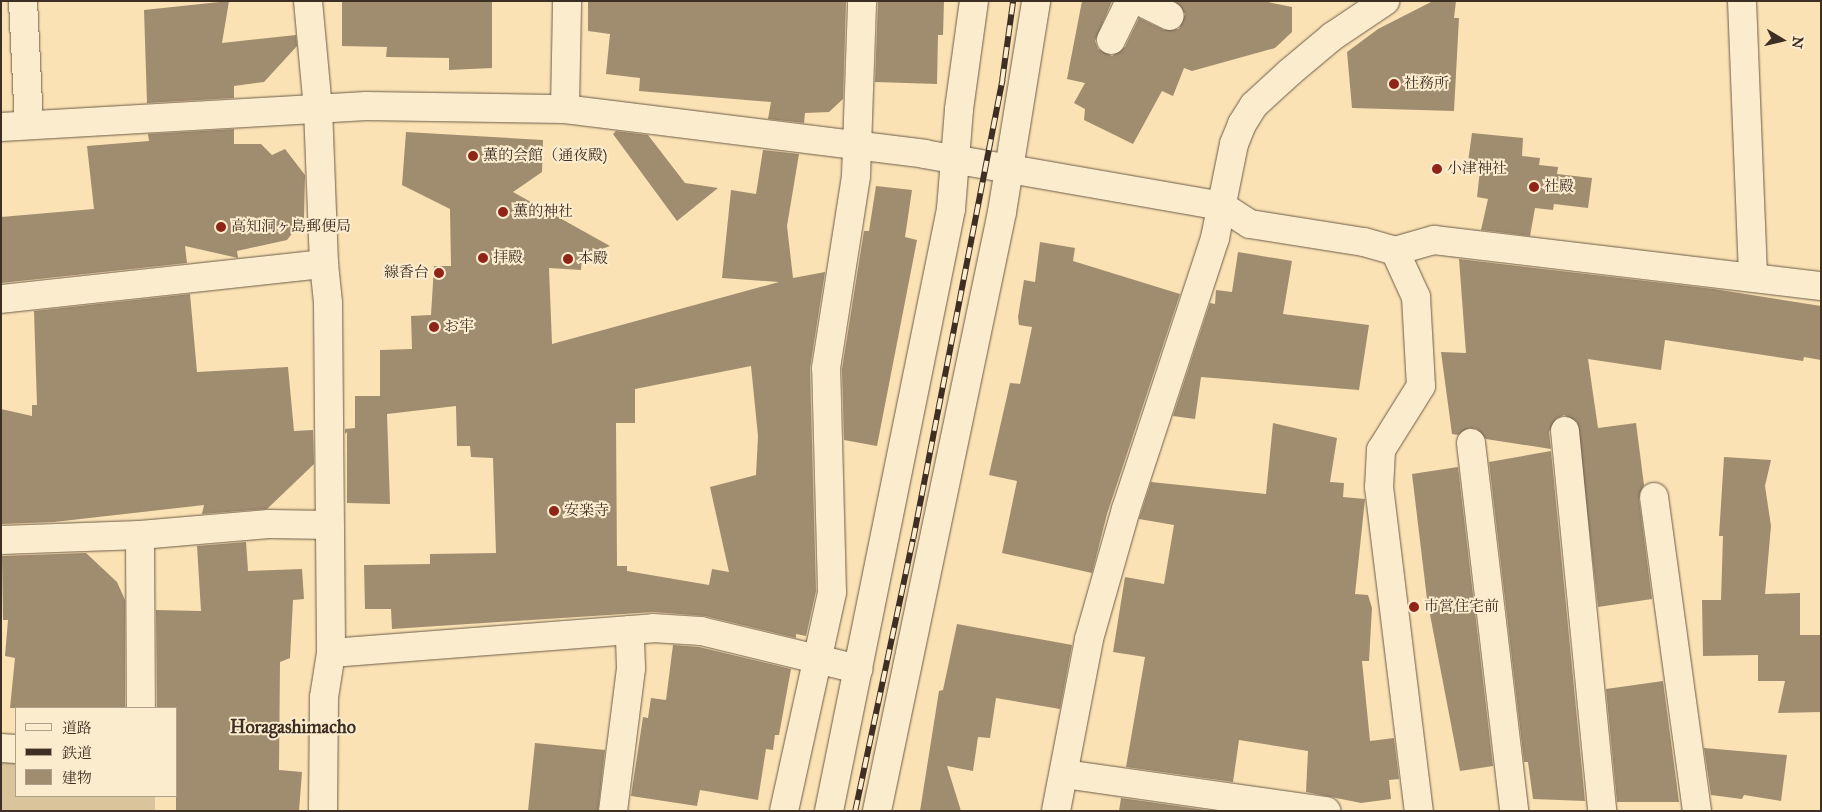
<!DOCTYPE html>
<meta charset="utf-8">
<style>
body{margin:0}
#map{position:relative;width:1822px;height:812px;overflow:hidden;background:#fae2b4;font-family:"IM FELL Great Primer","Noto Serif JP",serif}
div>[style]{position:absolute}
.green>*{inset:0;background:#dac49c}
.building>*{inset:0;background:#a08c6f}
.roads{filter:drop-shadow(0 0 1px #6d5c49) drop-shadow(0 0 1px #6d5c49)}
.minor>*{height:28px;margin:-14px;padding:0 14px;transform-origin:14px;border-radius:14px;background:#fcecce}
.rail>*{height:5.5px;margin-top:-2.75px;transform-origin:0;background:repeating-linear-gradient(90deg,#fcecce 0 11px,#3e2f25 0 22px);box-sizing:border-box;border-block:1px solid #3e2f25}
.dots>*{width:14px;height:14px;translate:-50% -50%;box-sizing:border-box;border:2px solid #fcecce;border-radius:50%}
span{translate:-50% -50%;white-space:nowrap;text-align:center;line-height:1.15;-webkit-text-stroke:4px #fcecce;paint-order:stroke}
.poi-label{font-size:15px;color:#3e2f25}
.left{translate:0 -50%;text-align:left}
.right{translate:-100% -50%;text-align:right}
.quarter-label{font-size:18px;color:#3e2f25;font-weight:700}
.frame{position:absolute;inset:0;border:2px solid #3e2f25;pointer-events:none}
.legend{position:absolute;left:15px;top:707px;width:162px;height:90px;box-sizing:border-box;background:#fcecce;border:1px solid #b0a08a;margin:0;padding:6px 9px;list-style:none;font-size:15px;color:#3e2f25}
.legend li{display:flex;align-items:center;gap:10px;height:25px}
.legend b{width:25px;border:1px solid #b0a08a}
.north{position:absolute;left:1757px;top:15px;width:50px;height:50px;-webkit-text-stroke:4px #fcecce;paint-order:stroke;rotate:99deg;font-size:14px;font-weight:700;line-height:20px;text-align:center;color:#3e2f25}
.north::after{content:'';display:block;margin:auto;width:18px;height:22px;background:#3e2f25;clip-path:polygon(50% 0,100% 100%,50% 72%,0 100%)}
</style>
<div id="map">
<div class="green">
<i style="clip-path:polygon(1px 760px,16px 760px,16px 796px,155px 796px,155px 811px,1px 811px)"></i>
</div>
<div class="building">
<i style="clip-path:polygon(229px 1px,222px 43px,296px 35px,297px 46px,264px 82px,234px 86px,234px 98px,147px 103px,144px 10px)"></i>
<i style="clip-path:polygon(342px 1px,492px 1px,492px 68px,449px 70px,449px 58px,386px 57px,387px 47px,342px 46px)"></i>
<i style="clip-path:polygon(588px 1px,846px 1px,843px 99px,829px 112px,805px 113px,804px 123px,768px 119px,771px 102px,639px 91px,640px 78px,606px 74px,610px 34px,588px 31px)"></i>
<i style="clip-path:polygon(878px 1px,944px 1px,943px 35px,938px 35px,937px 84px,875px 82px)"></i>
<i style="clip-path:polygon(1082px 1px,1112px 1px,1095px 41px,1098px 49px,1112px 56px,1125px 47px,1139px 18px,1164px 30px,1179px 29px,1185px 14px,1175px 1px,1263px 1px,1292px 7px,1292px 32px,1275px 48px,1192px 71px,1184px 68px,1173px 96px,1162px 91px,1133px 144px,1084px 120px,1085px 109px,1074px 103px,1085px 83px,1067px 79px)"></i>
<i style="clip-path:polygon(1433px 1px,1456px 1px,1454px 18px,1459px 18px,1454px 111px,1352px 108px,1347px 52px,1378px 29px)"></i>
<i style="clip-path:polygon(234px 129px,234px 144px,261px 144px,272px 155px,285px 149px,305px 175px,304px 218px,287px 240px,237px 251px,238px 258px,185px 246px,187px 263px,1px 283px,1px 217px,94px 209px,87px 146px,149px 141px,148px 134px)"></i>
<i style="clip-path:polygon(616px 131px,648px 135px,685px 183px,718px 188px,677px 221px,613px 134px)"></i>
<i style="clip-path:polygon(evenodd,406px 132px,543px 140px,542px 172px,513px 192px,610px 246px,582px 256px,581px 270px,549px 268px,552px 344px,779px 282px,722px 278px,731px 190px,756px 194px,763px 150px,799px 154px,787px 226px,793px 278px,825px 272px,810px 368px,816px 591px,806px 636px,796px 634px,796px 638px,705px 616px,654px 612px,392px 629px,391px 609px,365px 609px,364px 565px,430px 564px,430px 554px,496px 553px,493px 458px,471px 457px,470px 446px,457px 446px,456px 406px,387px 414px,390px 504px,347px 503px,347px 432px,345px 434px,345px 429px,355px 428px,355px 396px,380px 396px,380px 350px,412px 349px,411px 316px,431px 315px,434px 266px,451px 266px,450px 209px,402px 185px,406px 132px,751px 366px,758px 436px,756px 475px,710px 487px,729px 572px,712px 569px,709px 585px,627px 571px,627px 566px,617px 566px,616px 423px,635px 423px,635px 389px,751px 366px)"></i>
<i style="clip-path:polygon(1472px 133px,1523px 138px,1522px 156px,1540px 158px,1539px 165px,1558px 167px,1557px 174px,1592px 178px,1588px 208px,1554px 204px,1553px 210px,1535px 208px,1530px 236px,1481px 230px,1488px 199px,1477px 197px,1480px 170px,1467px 169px)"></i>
<i style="clip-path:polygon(876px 186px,912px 190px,905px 237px,917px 240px,877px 446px,844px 440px,842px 369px,864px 231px,869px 231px)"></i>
<i style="clip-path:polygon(1040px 242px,1075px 248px,1073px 261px,1180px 294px,1107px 514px,1092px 573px,1002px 553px,1017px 481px,989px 475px,1010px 383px,1020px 384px,1032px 327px,1019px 325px,1018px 317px,1024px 280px,1035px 282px)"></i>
<i style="clip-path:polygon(1238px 252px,1292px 261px,1283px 314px,1369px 325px,1359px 390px,1201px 377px,1195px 419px,1173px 416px,1210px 303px,1215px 304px,1216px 290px,1232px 292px)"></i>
<i style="clip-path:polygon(1459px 259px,1714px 289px,1821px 306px,1821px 360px,1804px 357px,1803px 361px,1665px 340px,1661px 370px,1588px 359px,1598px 428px,1636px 423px,1644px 485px,1639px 499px,1652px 599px,1598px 607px,1577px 422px,1564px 415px,1556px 419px,1549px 432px,1551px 449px,1486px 439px,1477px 429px,1469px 428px,1458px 435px,1452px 434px,1441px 352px,1466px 353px)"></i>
<i style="clip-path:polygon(190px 294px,197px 372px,288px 367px,294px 431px,313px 430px,314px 464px,267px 509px,202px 514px,204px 505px,54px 522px,1px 524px,1px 409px,32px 416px,32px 405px,37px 405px,34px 311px)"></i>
<i style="clip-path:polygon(1273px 423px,1337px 438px,1330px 482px,1344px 483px,1343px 497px,1365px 499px,1355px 594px,1368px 595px,1372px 608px,1369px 661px,1362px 661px,1370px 741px,1394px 738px,1399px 779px,1389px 780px,1391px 799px,1361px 803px,1306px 792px,1308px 751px,1239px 740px,1233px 782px,1126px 767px,1145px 657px,1113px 652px,1125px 577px,1164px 584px,1174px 525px,1139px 519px,1151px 482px,1266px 494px)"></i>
<i style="clip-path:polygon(1551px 451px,1585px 801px,1533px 799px,1528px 762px,1524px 762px,1489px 462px)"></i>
<i style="clip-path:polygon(1724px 457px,1771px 460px,1765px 486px,1771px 526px,1765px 594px,1800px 593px,1800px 635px,1821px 635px,1821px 712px,1778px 713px,1785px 681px,1758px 681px,1758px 655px,1703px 656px,1702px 600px,1721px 600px,1723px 536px,1719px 536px)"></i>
<i style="clip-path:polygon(1458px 467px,1493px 766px,1460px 771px,1427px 599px,1412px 474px)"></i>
<i style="clip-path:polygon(246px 542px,248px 571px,302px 569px,304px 599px,293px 600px,290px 658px,280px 662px,279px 770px,302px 772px,299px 811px,176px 811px,176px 708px,157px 708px,156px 610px,201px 611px,197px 546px)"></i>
<i style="clip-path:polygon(86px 553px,117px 582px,125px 600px,125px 708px,10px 708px,15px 658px,5px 656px,8px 620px,3px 620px,2px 556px)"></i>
<i style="clip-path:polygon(957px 624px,1072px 645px,1060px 709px,996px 698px,990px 738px,978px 737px,973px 771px,947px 766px,961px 811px,920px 811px,939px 691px,943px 690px)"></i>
<i style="clip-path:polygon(673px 645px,699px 647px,791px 669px,779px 735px,775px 735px,773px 750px,766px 749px,758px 800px,700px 790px,697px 806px,631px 796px,643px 717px,648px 718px,651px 698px,666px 700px)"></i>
<i style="clip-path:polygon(1663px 681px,1679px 802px,1617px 802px,1606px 689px)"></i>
<i style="clip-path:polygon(535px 743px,605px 750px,598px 811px,528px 811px)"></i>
<i style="clip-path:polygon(1704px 748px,1787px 755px,1781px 801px,1744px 795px,1742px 799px,1711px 795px)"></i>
<i style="clip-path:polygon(1121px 798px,1213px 811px,1119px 811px)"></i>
</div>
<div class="roads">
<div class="minor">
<i style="left:23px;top:1px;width:123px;rotate:87.2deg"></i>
<i style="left:308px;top:1px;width:107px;rotate:84.7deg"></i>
<i style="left:318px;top:108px;width:156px;rotate:87.8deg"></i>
<i style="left:324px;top:264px;width:39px;rotate:84deg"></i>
<i style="left:328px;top:303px;width:350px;rotate:89.5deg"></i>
<i style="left:331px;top:653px;width:45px;rotate:99deg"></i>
<i style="left:324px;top:697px;width:114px;rotate:90.5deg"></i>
<i style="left:1139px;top:1px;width:34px;rotate:26deg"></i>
<i style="left:1742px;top:1px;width:276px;rotate:87.7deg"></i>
<i style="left:1111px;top:40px;width:43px;rotate:-64deg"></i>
<i style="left:565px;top:109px;width:108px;rotate:-88.9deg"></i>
<i style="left:1px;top:127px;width:366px;rotate:-3.3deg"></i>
<i style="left:366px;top:106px;width:199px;rotate:0.9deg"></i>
<i style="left:565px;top:109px;width:362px;rotate:7.1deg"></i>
<i style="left:924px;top:154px;width:303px;rotate:9.9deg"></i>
<i style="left:1222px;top:206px;width:33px;rotate:33deg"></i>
<i style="left:1250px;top:224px;width:115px;rotate:9deg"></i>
<i style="left:1364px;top:242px;width:32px;rotate:16deg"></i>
<i style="left:1395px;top:251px;width:41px;rotate:-15.8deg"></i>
<i style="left:1434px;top:240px;width:390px;rotate:6.8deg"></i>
<i style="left:1395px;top:251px;width:51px;rotate:65.5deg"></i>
<i style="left:1416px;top:297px;width:89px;rotate:86.8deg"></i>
<i style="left:1421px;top:386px;width:75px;rotate:122deg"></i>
<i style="left:1381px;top:450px;width:37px;rotate:93deg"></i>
<i style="left:1379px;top:487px;width:326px;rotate:83deg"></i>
<i style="left:1px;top:299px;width:325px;rotate:-6.2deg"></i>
<i style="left:1565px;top:431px;width:382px;rotate:84.4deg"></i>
<i style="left:1471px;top:443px;width:371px;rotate:83.3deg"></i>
<i style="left:1654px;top:497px;width:317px;rotate:82.2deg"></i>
<i style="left:140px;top:535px;width:173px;rotate:89.7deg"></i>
<i style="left:1px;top:540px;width:139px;rotate:-2.1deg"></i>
<i style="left:140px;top:535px;width:129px;rotate:-4.9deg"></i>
<i style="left:269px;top:524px;width:60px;rotate:1deg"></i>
<i style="left:331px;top:653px;width:323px;rotate:-4.4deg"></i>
<i style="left:653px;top:628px;width:48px;rotate:3.6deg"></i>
<i style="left:701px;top:631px;width:162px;rotate:13.6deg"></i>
<i style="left:1px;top:748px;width:15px;rotate:4deg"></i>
<i style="left:1065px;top:774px;width:264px;rotate:8.1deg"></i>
<i style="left:613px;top:811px;width:144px;rotate:-82.8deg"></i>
<i style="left:631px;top:668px;width:38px;rotate:-92deg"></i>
<i style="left:784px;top:811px;width:224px;rotate:-77.6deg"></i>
<i style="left:832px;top:592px;width:224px;rotate:-91.5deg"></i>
<i style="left:826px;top:368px;width:194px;rotate:-81.1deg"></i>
<i style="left:856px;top:176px;width:175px;rotate:-88deg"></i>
<i style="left:829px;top:811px;width:614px;rotate:-78.54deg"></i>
<i style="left:951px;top:209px;width:100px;rotate:-85.4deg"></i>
<i style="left:959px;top:109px;width:109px;rotate:-82.1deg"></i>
<i style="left:877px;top:811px;width:612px;rotate:-78.21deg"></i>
<i style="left:1002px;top:212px;width:214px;rotate:-80.8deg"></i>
<i style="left:1056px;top:811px;width:175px;rotate:-79.1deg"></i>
<i style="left:1089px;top:639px;width:135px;rotate:-74.1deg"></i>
<i style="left:1126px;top:509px;width:285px;rotate:-71.8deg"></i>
<i style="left:1215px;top:238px;width:96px;rotate:-78.6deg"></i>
<i style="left:1234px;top:144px;width:22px;rotate:-68deg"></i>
<i style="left:1242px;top:124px;width:22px;rotate:-58deg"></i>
<i style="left:1254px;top:105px;width:49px;rotate:-42.5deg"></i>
<i style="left:1290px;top:72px;width:56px;rotate:-39.9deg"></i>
<i style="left:1333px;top:36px;width:63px;rotate:-33.9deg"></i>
</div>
</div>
<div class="rail">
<i style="left:855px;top:811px;width:278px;rotate:-78deg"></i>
<i style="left:913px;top:539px;width:468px;rotate:-79deg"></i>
<i style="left:1002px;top:80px;width:80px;rotate:-82.1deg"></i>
</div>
<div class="dots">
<i style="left:1394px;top:84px;background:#8f2418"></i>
<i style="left:473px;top:156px;background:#8f2418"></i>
<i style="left:1437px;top:169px;background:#8f2418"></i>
<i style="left:1534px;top:187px;background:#8f2418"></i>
<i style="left:503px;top:212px;background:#8f2418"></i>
<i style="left:221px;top:227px;background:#8f2418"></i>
<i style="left:483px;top:258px;background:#8f2418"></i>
<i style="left:568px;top:259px;background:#8f2418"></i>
<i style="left:439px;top:273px;background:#8f2418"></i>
<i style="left:434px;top:327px;background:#8f2418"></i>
<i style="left:554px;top:511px;background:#8f2418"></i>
<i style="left:1414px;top:607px;background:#8f2418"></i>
</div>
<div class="poi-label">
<span class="left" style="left:1404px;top:84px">社務所</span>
<span class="left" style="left:483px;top:156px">薫的会館（通夜殿)</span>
<span class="left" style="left:1447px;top:169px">小津神社</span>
<span class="left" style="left:1544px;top:187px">社殿</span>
<span class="left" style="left:513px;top:212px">薫的神社</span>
<span class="left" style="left:231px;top:227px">高知洞ヶ島郵便局</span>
<span class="left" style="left:493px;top:258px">拝殿</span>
<span class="left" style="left:578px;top:259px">本殿</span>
<span class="right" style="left:429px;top:273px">線香台</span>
<span class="left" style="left:444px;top:327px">お牢</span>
<span class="left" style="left:564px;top:511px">安楽寺</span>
<span class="left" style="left:1424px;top:607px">市営住宅前</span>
</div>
<div class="quarter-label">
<span style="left:293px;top:727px">Horagashimacho</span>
</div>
<div class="frame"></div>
<ul class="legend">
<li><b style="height:6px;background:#fcecce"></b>道路</li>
<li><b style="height:6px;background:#3e2f25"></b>鉄道</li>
<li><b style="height:14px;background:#a08c6f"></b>建物</li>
</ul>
<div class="north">N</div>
</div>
